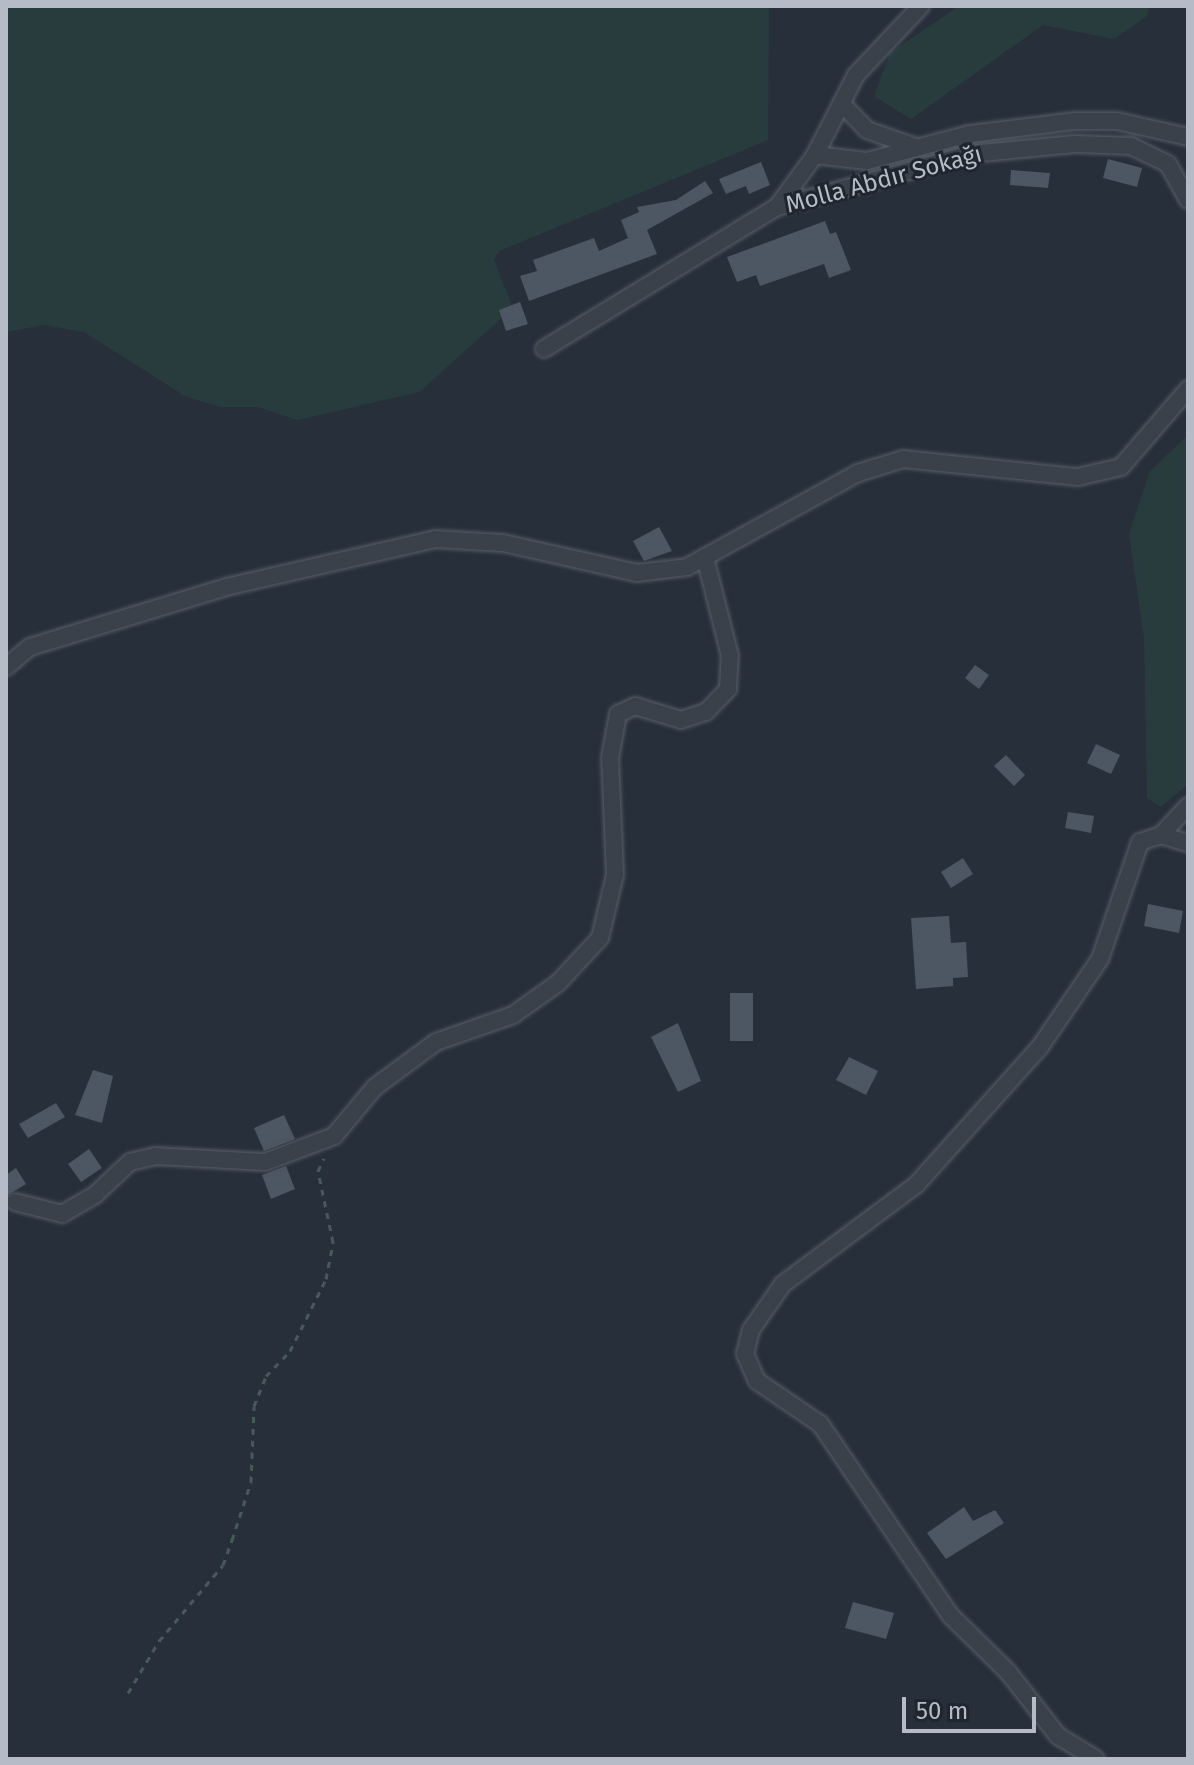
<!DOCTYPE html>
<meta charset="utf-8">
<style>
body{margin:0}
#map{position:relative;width:1194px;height:1765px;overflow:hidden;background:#272f3b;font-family:"Fira Sans",sans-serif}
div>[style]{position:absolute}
.green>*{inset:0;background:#293c3d}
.building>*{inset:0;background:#4d5663}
.path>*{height:3px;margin-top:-1.5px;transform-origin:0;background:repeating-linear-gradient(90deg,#48595b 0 6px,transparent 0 12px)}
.roads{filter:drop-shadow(0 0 2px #585f69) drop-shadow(0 0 2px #585f69)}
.street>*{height:16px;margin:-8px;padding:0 8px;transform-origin:8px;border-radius:8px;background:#3a414b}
span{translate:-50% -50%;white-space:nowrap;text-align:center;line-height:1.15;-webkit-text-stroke:6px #1f2630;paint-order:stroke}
.street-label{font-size:24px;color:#b6bcc7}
.frame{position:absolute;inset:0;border:8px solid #b6bcc7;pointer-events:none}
.scale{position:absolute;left:902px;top:1697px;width:134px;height:36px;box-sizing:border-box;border:4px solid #b6bcc7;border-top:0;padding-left:10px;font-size:24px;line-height:28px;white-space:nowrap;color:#b6bcc7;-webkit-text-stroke:6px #1f2630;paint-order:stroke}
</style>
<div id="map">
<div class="green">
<i style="clip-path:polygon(6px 6px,769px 6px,768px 140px,499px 251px,494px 260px,513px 308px,419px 392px,297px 420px,258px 407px,220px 407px,185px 396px,84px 332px,44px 325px,6px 332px)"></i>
<i style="clip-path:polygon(959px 6px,1149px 6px,1147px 16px,1114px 39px,1043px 25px,911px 119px,874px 96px,890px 53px)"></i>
<i style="clip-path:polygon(1188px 435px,1188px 784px,1161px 807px,1147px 798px,1144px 638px,1129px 534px,1150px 471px)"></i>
</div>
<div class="building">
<i style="clip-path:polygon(1108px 159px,1142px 168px,1137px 187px,1103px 178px)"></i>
<i style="clip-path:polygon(761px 162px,770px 185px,749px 194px,746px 186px,726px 194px,719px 179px)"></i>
<i style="clip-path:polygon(1011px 170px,1050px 173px,1048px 188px,1010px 185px)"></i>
<i style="clip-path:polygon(705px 181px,713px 193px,647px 230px,657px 254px,529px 301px,520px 276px,537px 271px,533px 260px,594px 238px,599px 251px,628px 238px,621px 220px,639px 212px,637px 207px,676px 200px)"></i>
<i style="clip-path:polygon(825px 221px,830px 234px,836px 232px,851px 270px,829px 278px,824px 264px,760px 286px,756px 275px,737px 282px,727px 257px)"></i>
<i style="clip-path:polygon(520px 302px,528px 324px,506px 331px,499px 310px)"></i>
<i style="clip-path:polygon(659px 527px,672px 551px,644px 561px,633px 541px)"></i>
<i style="clip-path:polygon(975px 665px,989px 675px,979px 689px,965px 678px)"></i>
<i style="clip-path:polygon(1096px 744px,1120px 755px,1111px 774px,1087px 763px)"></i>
<i style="clip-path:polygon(1006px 755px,1025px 775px,1014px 786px,994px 766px)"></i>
<i style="clip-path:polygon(1068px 812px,1094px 816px,1091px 833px,1065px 828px)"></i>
<i style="clip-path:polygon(963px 858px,973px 874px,951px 888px,941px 872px)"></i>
<i style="clip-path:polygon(1148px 904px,1183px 911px,1179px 933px,1144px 926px)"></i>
<i style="clip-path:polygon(949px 916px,951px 943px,966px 942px,968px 977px,953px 978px,953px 986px,916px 989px,911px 918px)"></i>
<i style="clip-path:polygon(730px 993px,753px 993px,753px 1041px,730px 1041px)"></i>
<i style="clip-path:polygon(678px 1023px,701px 1081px,678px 1092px,651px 1037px)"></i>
<i style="clip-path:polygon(849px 1057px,878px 1071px,866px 1095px,836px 1080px)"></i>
<i style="clip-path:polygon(93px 1070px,113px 1076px,102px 1123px,75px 1115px)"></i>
<i style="clip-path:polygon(56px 1103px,65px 1117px,28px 1138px,19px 1124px)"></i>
<i style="clip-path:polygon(284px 1115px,295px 1139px,264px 1151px,254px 1128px)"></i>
<i style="clip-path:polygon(89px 1149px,102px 1168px,81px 1182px,68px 1164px)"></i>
<i style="clip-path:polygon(286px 1166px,295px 1189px,271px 1199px,262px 1175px)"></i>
<i style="clip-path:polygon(16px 1168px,26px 1184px,6px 1196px,6px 1175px)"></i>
<i style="clip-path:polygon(964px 1507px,973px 1521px,995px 1510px,1004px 1523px,946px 1559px,927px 1533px)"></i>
<i style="clip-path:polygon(853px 1602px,894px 1613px,886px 1639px,845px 1628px)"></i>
</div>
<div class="path">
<i style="left:128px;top:1693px;width:61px;rotate:-59.2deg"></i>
<i style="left:159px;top:1641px;width:99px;rotate:-49.9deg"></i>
<i style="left:223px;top:1565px;width:27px;rotate:-70deg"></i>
<i style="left:232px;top:1540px;width:61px;rotate:-71.9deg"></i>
<i style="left:251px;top:1482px;width:76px;rotate:-87.7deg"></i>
<i style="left:254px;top:1406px;width:32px;rotate:-68deg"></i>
<i style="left:266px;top:1376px;width:35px;rotate:-46deg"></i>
<i style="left:290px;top:1351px;width:80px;rotate:-63.4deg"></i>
<i style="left:326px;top:1279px;width:38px;rotate:-79deg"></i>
<i style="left:333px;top:1242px;width:73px;rotate:-101.9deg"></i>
<i style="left:318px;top:1171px;width:14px;rotate:-65deg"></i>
</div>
<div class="roads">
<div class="street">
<i style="left:842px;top:104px;width:36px;rotate:46deg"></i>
<i style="left:867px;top:130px;width:49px;rotate:19.2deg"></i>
<i style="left:815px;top:155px;width:52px;rotate:6.6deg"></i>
<i style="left:867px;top:161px;width:106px;rotate:-14.7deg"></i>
<i style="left:970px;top:134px;width:106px;rotate:-7.1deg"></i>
<i style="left:1075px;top:121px;width:42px"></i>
<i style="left:1117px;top:121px;width:73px;rotate:12.7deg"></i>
<i style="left:777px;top:207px;width:64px;rotate:-53.8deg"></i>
<i style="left:815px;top:155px;width:90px;rotate:-62.9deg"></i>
<i style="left:856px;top:75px;width:95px;rotate:-46.7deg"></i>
<i style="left:544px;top:349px;width:273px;rotate:-31.4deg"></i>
<i style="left:777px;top:207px;width:201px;rotate:-15.3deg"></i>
<i style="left:971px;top:154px;width:104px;rotate:-5.5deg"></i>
<i style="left:1075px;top:144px;width:56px;rotate:2deg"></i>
<i style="left:1131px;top:146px;width:41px;rotate:25.9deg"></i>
<i style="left:1168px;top:164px;width:41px;rotate:60.9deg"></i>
<i style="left:6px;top:667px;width:31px;rotate:-40deg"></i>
<i style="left:30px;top:647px;width:205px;rotate:-17deg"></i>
<i style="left:226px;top:587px;width:214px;rotate:-12.9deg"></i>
<i style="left:435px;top:539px;width:68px;rotate:3.4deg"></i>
<i style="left:503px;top:543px;width:137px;rotate:12.6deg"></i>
<i style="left:637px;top:573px;width:50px;rotate:-6.8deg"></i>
<i style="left:687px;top:567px;width:195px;rotate:-28.8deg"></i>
<i style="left:858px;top:473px;width:47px;rotate:-17.3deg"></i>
<i style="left:903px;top:459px;width:176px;rotate:5.9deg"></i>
<i style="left:1078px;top:477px;width:44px;rotate:-13.1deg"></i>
<i style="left:1121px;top:467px;width:103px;rotate:-49.3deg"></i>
<i style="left:1161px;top:835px;width:40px;rotate:-47deg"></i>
<i style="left:15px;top:1202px;width:49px;rotate:14.3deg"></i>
<i style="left:62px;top:1214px;width:39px;rotate:-30deg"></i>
<i style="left:96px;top:1194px;width:47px;rotate:-43.3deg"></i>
<i style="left:130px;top:1162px;width:26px;rotate:-13deg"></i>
<i style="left:155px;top:1156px;width:110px;rotate:3.1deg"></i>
<i style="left:265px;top:1162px;width:74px;rotate:-20.6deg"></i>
<i style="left:334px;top:1136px;width:64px;rotate:-50.1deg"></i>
<i style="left:375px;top:1087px;width:76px;rotate:-36.4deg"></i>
<i style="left:436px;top:1042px;width:82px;rotate:-19.3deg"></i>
<i style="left:513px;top:1015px;width:55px;rotate:-35.4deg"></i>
<i style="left:558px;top:983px;width:62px;rotate:-47deg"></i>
<i style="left:600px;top:938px;width:65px;rotate:-76.6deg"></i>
<i style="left:615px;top:875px;width:117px;rotate:-92.4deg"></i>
<i style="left:610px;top:758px;width:45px;rotate:-79.7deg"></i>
<i style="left:618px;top:714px;width:19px;rotate:-25deg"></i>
<i style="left:635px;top:706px;width:48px;rotate:16.9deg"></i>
<i style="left:681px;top:720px;width:26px;rotate:-18deg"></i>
<i style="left:706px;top:712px;width:32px;rotate:-46deg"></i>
<i style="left:728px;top:689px;width:33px;rotate:-87deg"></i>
<i style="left:730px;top:656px;width:102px;rotate:-104.2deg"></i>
<i style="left:1096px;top:1759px;width:44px;rotate:-148.8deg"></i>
<i style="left:1058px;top:1736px;width:81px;rotate:-128deg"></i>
<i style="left:1008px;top:1672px;width:81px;rotate:-135.5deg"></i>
<i style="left:950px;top:1615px;width:231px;rotate:-124.2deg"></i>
<i style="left:820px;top:1424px;width:76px;rotate:-145.7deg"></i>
<i style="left:757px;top:1381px;width:30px;rotate:-114deg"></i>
<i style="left:745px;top:1354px;width:25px;rotate:-76deg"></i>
<i style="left:751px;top:1330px;width:56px;rotate:-55.2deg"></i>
<i style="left:783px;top:1284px;width:167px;rotate:-36.7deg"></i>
<i style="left:917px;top:1184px;width:184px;rotate:-48.1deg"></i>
<i style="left:1040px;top:1047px;width:107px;rotate:-55.7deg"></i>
<i style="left:1100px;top:959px;width:124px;rotate:-71.1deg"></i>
<i style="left:1140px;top:842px;width:22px;rotate:-18deg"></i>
<i style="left:1161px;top:835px;width:28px;rotate:17deg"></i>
</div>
</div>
<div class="street-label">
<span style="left:884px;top:180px;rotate:-15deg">Molla Abdır Sokağı</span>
</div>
<div class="frame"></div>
<div class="scale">50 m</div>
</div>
